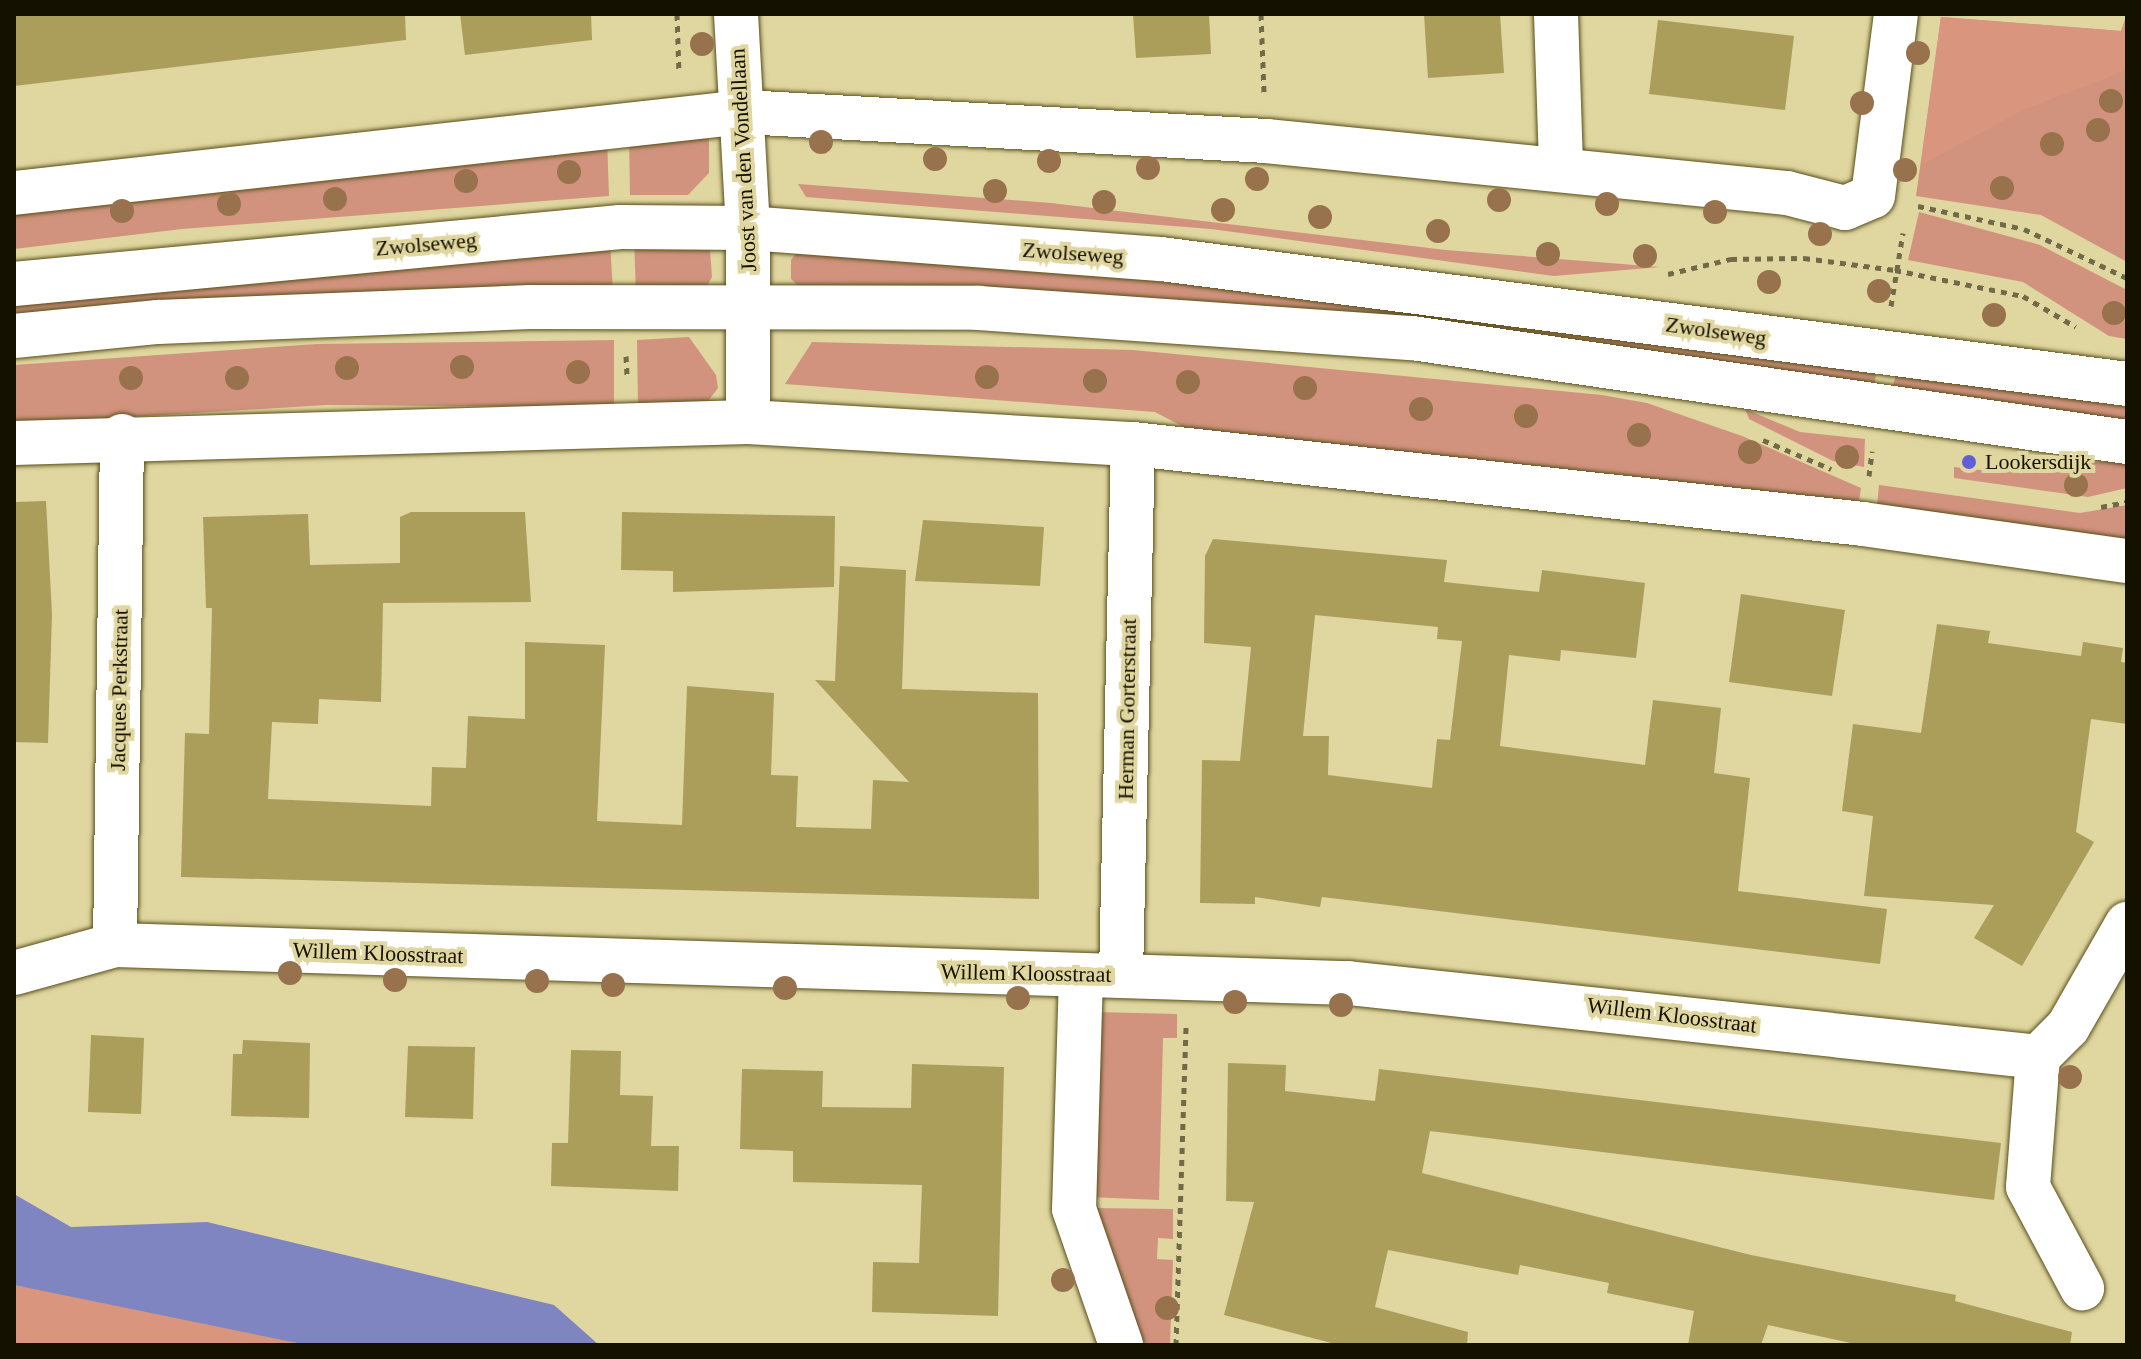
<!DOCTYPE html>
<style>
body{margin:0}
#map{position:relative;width:2141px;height:1359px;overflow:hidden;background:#e0d6a0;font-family:Georgia,serif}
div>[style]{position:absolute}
.green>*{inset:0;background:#d1937e}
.forest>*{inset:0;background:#d9957d}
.water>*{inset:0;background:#7f85c1}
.building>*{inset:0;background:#aa9e5a}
.path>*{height:5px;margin-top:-2.5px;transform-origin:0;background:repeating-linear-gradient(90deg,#706a48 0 6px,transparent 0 12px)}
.roads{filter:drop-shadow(0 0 2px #584f1a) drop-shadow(0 0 2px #584f1a)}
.minor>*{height:44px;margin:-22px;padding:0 22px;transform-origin:22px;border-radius:22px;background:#fff}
.tertiary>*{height:44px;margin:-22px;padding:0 22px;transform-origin:22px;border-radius:22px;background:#fff}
.trees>*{width:24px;height:24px;margin:-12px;border-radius:50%;background:#98724d}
.dots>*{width:22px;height:22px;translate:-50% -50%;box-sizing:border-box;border:4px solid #e0d6a0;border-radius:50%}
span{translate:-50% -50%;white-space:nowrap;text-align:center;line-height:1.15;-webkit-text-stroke:8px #e0d6a0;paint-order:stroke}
.street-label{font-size:22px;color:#151100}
.poi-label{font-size:22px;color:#151100}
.left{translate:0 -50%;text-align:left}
.frame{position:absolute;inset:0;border:16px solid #151100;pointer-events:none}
</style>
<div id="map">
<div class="green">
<i style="clip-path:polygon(2127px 14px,2127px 262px,2041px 215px,1916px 196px,1941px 17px,2121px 31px)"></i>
<i style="clip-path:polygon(629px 136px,703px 136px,709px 140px,709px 173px,688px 195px,630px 195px)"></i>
<i style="clip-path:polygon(607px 138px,609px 196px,182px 229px,14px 249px,14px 207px)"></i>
<i style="clip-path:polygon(798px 184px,1051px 203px,1446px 250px,1660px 267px,1554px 276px,1211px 229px,806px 197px)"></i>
<i style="clip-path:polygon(1919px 212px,2040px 245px,2127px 290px,2127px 339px,2109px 336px,2023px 282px,1908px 260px)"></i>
<i style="clip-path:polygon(610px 240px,613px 292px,14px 322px,14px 294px)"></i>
<i style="clip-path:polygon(634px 240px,695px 240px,710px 250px,712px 277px,707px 286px,636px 294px)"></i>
<i style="clip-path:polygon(805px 242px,1095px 261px,1878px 365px,1874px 386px,807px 294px,791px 279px,791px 260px)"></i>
<i style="clip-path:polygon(689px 337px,716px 375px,718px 388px,706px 404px,638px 406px,637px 340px)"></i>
<i style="clip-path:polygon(614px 340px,614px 407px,326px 405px,14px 424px,14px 365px,317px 344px)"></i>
<i style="clip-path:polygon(812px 342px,1133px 350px,1602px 395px,1647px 403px,1742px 436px,1861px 488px,1859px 501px,1191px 431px,1155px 412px,785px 384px)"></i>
<i style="clip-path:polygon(1898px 367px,2127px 400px,2127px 422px,1892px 389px)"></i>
<i style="clip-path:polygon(1745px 409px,1800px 432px,1865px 439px,1864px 467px,1833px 461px,1749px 419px)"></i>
<i style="clip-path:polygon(2008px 461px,2127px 462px,2127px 488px,2088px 497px,1954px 478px,1954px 467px,2006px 473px)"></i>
<i style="clip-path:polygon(1879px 485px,2080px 513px,2127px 505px,2127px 543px,1877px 506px)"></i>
<i style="clip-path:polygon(1095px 1012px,1177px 1014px,1177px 1038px,1163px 1038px,1159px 1200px,1089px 1197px)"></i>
<i style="clip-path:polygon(1093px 1208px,1173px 1209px,1173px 1239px,1158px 1238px,1157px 1259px,1173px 1260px,1170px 1345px,1147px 1344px,1132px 1331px)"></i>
</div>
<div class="forest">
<i style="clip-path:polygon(2127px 14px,2127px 70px,2023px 110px,1921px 165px,1941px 17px,2121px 31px)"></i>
<i style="clip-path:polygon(14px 1285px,141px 1308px,307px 1345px,14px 1345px)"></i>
</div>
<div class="water">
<i style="clip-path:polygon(14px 1194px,71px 1227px,207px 1222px,554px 1305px,599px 1345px,307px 1345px,14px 1285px)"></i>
</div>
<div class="building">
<i style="clip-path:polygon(14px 14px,405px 14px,406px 40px,14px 86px)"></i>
<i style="clip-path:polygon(460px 14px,591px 14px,592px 40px,465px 55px)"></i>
<i style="clip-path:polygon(1133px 14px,1209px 14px,1211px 54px,1136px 58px)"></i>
<i style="clip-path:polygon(1424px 14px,1500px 14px,1504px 73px,1428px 78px)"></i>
<i style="clip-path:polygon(1658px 20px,1794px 36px,1785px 110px,1649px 94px)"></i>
<i style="clip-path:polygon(46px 501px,52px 614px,48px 743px,14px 742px,14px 502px)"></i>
<i style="clip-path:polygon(411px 512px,525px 512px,531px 602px,383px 603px,381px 702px,319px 699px,318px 724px,272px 722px,268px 799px,431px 806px,432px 767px,466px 768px,468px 716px,525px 719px,525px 642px,605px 645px,597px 821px,682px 825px,687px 686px,774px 693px,771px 775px,798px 776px,796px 827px,871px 829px,873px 780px,909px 782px,815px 680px,835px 681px,840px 566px,906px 570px,902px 689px,1038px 693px,1039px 899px,181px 877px,185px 733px,209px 734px,212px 608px,206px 608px,203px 517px,308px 514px,310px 565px,400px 563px,400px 517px)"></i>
<i style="clip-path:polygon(622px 512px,835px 516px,834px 587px,673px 592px,673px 571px,621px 570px)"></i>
<i style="clip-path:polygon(923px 520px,1044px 527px,1040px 586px,915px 581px)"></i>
<i style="clip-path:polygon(evenodd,1213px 539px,1447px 560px,1444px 582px,1539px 592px,1542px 570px,1645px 583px,1636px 658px,1561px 650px,1560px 661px,1509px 655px,1500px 746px,1645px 765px,1653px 700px,1721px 708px,1714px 773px,1750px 778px,1738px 891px,1887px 909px,1880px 964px,1322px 897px,1320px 907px,1255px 897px,1255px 904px,1200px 903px,1202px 760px,1240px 761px,1251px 647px,1204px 643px,1205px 556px,1213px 539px,1315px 615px,1438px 627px,1437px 639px,1462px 641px,1450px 740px,1437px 739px,1432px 788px,1328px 775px,1329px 736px,1303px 736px,1315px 615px)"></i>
<i style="clip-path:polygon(1741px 594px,1845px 610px,1832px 696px,1729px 682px)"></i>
<i style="clip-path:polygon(1937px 624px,1990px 631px,1988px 643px,2081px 656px,2083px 642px,2123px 648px,2121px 662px,2127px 663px,2127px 724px,2091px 719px,2076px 832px,2094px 842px,2022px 966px,1974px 938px,1994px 905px,1864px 896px,1873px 816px,1842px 811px,1853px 724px,1921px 733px)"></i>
<i style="clip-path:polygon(91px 1035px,144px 1038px,141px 1114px,88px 1112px)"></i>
<i style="clip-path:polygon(243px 1040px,310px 1043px,309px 1118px,231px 1116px,233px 1054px,242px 1054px)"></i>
<i style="clip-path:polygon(408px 1046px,475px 1047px,473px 1119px,405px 1117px)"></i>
<i style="clip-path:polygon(571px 1050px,621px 1051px,620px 1095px,653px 1096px,651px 1146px,679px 1146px,678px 1191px,551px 1186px,552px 1143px,568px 1143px)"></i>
<i style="clip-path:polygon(1228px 1063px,1286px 1065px,1285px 1091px,1375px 1101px,1379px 1069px,2001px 1143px,1994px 1200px,1430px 1131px,1422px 1173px,1751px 1255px,1956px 1295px,1955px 1301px,2072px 1332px,2070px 1345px,1860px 1345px,1768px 1325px,1761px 1345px,1688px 1345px,1694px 1311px,1607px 1293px,1609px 1283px,1520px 1265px,1518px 1275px,1388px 1250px,1375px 1307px,1468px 1332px,1467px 1345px,1339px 1345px,1224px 1315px,1254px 1202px,1226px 1201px)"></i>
<i style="clip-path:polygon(912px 1064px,1004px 1067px,998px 1316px,872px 1312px,873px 1262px,919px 1263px,922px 1185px,793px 1182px,793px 1151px,740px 1149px,742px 1069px,823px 1071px,822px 1107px,911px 1108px)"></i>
</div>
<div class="path">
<i style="left:677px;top:14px;width:59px;rotate:88.1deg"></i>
<i style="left:1261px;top:14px;width:79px;rotate:87.8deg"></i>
<i style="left:1918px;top:206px;width:108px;rotate:12.2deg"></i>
<i style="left:2024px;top:229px;width:114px;rotate:25.4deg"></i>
<i style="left:1668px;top:274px;width:65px;rotate:-13.4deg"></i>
<i style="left:1731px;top:259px;width:73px;rotate:-0.8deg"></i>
<i style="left:1804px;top:258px;width:92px;rotate:7.5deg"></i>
<i style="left:1895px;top:270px;width:131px;rotate:11.5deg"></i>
<i style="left:2023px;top:296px;width:61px;rotate:30.3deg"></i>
<i style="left:1891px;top:306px;width:74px;rotate:-80.7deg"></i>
<i style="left:626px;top:356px;width:22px;rotate:87deg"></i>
<i style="left:1763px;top:440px;width:74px;rotate:23.1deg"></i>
<i style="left:1869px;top:476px;width:25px;rotate:-83deg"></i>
<i style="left:2101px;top:507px;width:26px;rotate:-11deg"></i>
<i style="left:1176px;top:1345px;width:319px;rotate:-88.2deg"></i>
</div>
<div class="roads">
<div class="minor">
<i style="left:736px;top:14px;width:214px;rotate:86.8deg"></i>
<i style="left:748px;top:228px;width:194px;rotate:90deg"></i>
<i style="left:1556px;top:14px;width:154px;rotate:88.1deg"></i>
<i style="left:14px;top:193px;width:733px;rotate:-6.34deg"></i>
<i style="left:743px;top:112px;width:524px;rotate:3.17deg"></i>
<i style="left:1266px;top:141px;width:524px;rotate:5.7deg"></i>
<i style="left:1787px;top:193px;width:60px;rotate:14.5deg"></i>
<i style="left:1845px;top:208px;width:30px;rotate:-23deg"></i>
<i style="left:1873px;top:196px;width:183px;rotate:-82.8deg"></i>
<i style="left:14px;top:443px;width:734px;rotate:-1.64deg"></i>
<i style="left:748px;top:422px;width:386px;rotate:3.3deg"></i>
<i style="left:1133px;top:444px;width:734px;rotate:6.25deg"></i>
<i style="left:1863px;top:524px;width:267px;rotate:8deg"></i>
<i style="left:115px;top:945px;width:509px;rotate:-89.21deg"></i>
<i style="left:14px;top:973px;width:105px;rotate:-15.5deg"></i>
<i style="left:115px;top:945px;width:1234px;rotate:1.77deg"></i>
<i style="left:1348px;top:983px;width:694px;rotate:6.12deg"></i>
<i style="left:2038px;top:1057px;width:42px;rotate:-45deg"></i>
<i style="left:2068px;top:1027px;width:119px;rotate:-60.2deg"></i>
<i style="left:1081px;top:975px;width:234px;rotate:91.7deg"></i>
<i style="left:1074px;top:1209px;width:144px;rotate:70.9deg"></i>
<i style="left:1121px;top:975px;width:531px;rotate:-88.71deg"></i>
<i style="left:2038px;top:1057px;width:130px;rotate:94.4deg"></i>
<i style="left:2028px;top:1187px;width:115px;rotate:61.9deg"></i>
</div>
<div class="tertiary">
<i style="left:14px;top:284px;width:609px;rotate:-5.37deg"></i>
<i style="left:620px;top:227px;width:128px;rotate:0.4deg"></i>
<i style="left:748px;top:228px;width:414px;rotate:4.3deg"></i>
<i style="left:1161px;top:259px;width:974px;rotate:7.37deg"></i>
<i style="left:14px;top:336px;width:145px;rotate:-5.6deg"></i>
<i style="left:158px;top:322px;width:372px;rotate:-2.3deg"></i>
<i style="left:530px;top:307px;width:449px;rotate:0.1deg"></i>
<i style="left:979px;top:308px;width:434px;rotate:4deg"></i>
<i style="left:1412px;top:338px;width:723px;rotate:8.28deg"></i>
</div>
</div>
<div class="trees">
<i style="left:702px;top:44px"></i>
<i style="left:1918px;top:53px"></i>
<i style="left:2111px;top:101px"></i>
<i style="left:1862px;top:103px"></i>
<i style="left:2098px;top:130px"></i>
<i style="left:821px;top:142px"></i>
<i style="left:2052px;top:144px"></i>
<i style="left:935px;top:159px"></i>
<i style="left:1049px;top:161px"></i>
<i style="left:1148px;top:168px"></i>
<i style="left:1905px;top:170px"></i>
<i style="left:569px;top:172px"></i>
<i style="left:1257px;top:179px"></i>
<i style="left:466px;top:181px"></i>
<i style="left:2002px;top:188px"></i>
<i style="left:995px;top:191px"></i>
<i style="left:335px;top:199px"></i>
<i style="left:1499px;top:200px"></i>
<i style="left:1104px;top:202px"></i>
<i style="left:229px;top:204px"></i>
<i style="left:1607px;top:204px"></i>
<i style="left:1223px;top:210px"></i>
<i style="left:122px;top:211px"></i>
<i style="left:1715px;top:212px"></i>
<i style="left:1320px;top:217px"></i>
<i style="left:1438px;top:231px"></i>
<i style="left:1820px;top:234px"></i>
<i style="left:1548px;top:254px"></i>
<i style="left:1645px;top:256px"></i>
<i style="left:1769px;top:282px"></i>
<i style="left:1879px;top:291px"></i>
<i style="left:2114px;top:313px"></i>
<i style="left:1994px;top:315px"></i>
<i style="left:462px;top:367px"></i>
<i style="left:347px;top:368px"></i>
<i style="left:578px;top:372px"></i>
<i style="left:987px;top:377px"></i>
<i style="left:131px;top:378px"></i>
<i style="left:237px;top:378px"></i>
<i style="left:1095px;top:381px"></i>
<i style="left:1188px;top:382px"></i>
<i style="left:1305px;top:388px"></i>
<i style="left:1421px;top:409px"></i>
<i style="left:1526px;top:416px"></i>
<i style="left:1639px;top:435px"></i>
<i style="left:1750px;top:452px"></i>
<i style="left:1847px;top:457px"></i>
<i style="left:2076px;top:485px"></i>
<i style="left:290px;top:973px"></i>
<i style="left:395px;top:980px"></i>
<i style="left:537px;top:981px"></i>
<i style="left:613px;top:985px"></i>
<i style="left:785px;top:988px"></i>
<i style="left:1018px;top:998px"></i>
<i style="left:1235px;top:1002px"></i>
<i style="left:1341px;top:1005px"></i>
<i style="left:2070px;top:1077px"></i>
<i style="left:1063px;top:1280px"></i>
<i style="left:1167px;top:1308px"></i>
</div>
<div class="dots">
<i style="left:1969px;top:462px;background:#615fd8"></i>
</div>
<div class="street-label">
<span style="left:743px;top:160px;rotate:-93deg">Joost van den Vondellaan</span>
<span style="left:426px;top:244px;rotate:-5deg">Zwolseweg</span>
<span style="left:1073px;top:253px;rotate:4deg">Zwolseweg</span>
<span style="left:1716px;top:331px;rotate:8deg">Zwolseweg</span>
<span style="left:119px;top:690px;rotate:-89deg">Jacques Perkstraat</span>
<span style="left:1127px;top:709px;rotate:-89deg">Herman Gorterstraat</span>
<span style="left:378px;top:953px;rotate:2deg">Willem Kloosstraat</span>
<span style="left:1026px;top:973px;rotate:1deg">Willem Kloosstraat</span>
<span style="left:1672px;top:1015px;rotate:7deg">Willem Kloosstraat</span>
</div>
<div class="poi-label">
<span class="left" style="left:1985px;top:462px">Lookersdijk</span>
</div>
<div class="frame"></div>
</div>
